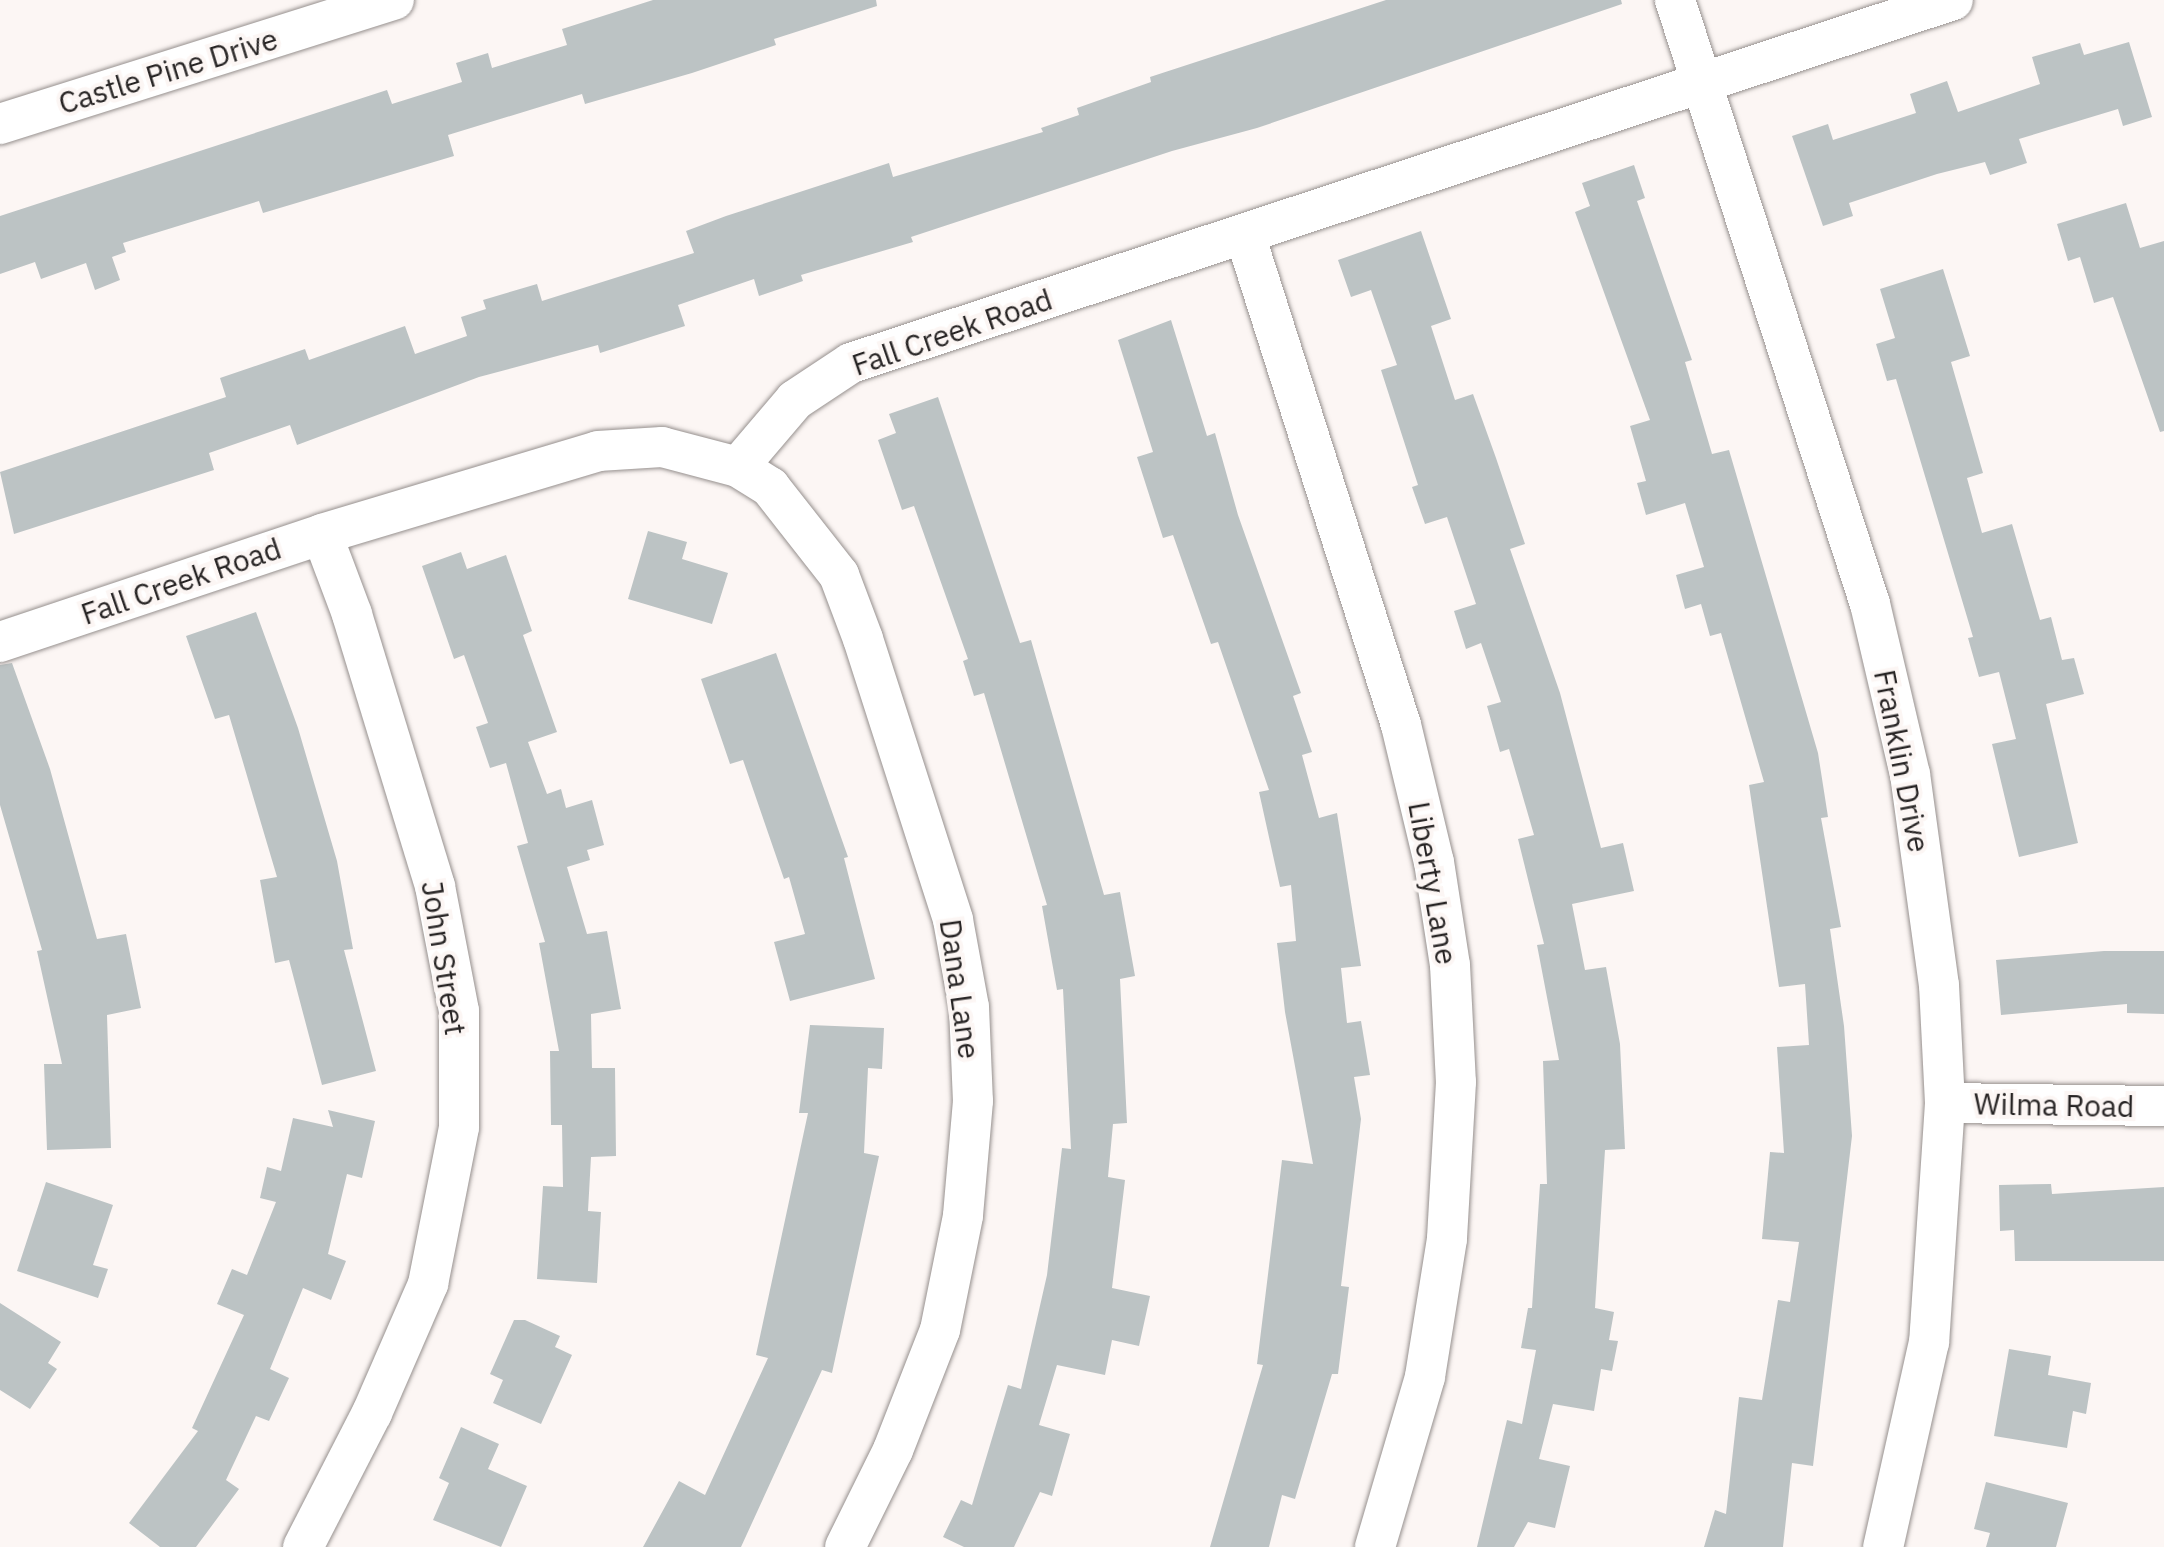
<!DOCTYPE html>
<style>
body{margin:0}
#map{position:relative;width:2164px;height:1547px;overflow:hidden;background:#fcf6f4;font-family:"IBM Plex Sans",sans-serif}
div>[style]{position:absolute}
.building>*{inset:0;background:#bcc3c4}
.roads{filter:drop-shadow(0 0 2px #96908e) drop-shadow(0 0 2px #96908e)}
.street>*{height:40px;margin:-20px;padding:0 20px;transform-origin:20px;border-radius:20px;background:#fff}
span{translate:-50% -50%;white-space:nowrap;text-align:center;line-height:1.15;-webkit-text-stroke:8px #fcf6f4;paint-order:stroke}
.street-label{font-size:30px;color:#272424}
</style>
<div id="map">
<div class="building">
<i style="clip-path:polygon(653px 0,876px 0,877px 6px,774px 39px,776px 45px,692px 73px,585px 104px,582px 94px,448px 135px,454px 156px,263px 213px,259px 201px,123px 243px,126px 252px,112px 257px,120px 280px,95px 290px,86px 263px,41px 279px,35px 262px,0 274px,0 216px,387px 90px,392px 104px,462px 82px,456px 63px,488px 53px,492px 68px,567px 45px,562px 29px)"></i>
<i style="clip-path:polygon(1386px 0,1621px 0,1622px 4px,1257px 128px,1172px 151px,911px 237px,913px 242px,801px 275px,803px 281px,759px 296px,754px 279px,678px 305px,685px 326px,600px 353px,598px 345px,479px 377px,297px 445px,290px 425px,209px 453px,214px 470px,14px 534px,0 472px,226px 397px,220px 378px,305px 349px,309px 360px,405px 326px,415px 354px,467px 336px,461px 317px,486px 309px,483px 300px,537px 284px,542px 301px,694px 253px,686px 231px,726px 216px,889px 163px,893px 177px,1043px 132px,1041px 128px,1079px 115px,1077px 108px,1151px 82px,1150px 77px)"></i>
<i style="clip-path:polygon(2129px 42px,2152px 117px,2123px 126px,2118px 109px,2019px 139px,2027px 163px,1990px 175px,1985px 162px,1937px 174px,1849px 203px,1853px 216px,1823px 226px,1792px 136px,1828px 124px,1833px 140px,1916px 113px,1910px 94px,1947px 81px,1958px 112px,2040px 84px,2032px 57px,2080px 43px,2084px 55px)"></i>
<i style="clip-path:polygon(1634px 165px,1645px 198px,1637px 201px,1692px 360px,1685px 362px,1712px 454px,1729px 450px,1818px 753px,1828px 817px,1821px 818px,1841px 927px,1830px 929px,1844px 1026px,1852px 1136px,1813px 1466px,1792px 1463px,1783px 1547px,1704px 1547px,1715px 1510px,1726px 1514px,1739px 1397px,1762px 1400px,1778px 1300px,1790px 1302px,1799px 1242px,1762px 1239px,1770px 1152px,1784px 1153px,1777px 1047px,1809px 1045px,1805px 984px,1779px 987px,1749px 785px,1764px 782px,1721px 633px,1710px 636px,1701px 604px,1685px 609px,1676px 575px,1704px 567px,1685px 503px,1646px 515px,1637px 483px,1646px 481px,1630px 426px,1650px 420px,1575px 212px,1590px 206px,1582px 183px)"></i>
<i style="clip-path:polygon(2126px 203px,2140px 248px,2164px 241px,2164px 431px,2160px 432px,2113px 297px,2094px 303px,2080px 257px,2068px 261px,2057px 224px)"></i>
<i style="clip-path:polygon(1421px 231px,1451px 319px,1431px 326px,1455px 400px,1473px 394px,1496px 458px,1525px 544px,1510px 549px,1560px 693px,1601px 848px,1623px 843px,1634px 891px,1572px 904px,1585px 970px,1606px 967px,1620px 1044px,1625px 1149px,1605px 1150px,1595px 1308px,1614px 1312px,1609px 1340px,1618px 1341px,1612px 1371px,1601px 1369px,1594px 1411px,1553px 1404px,1539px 1459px,1570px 1466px,1555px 1528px,1528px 1522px,1514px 1547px,1477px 1547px,1507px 1420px,1522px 1424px,1536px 1350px,1521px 1348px,1528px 1308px,1532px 1308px,1540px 1184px,1547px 1184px,1543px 1061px,1559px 1060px,1537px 945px,1544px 944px,1518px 839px,1534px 835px,1509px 749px,1500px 752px,1487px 706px,1501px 702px,1481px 643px,1466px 649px,1454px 611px,1476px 604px,1447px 517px,1425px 524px,1412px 487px,1418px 485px,1381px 370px,1397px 365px,1371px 290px,1351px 297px,1338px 260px)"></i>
<i style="clip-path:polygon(1943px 269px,1970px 356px,1951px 362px,1983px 473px,1967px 478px,1982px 533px,2012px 524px,2040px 620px,2051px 617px,2062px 660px,2074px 658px,2084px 694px,2046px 704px,2078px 843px,2019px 857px,1992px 744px,2016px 739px,1999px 672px,1979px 677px,1968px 638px,1973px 637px,1896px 379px,1887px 381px,1876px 344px,1895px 338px,1880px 289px)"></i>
<i style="clip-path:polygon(1171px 320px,1207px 436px,1215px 433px,1238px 515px,1301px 693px,1293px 696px,1312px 752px,1302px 755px,1319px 818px,1337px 813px,1361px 966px,1341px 968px,1347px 1023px,1361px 1021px,1370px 1075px,1354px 1077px,1361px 1119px,1341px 1286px,1349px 1287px,1338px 1374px,1332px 1374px,1295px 1499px,1282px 1495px,1269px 1547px,1210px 1547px,1263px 1365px,1257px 1364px,1282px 1160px,1313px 1164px,1285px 1012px,1277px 943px,1296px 941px,1291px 885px,1280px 887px,1259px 792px,1269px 790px,1218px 642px,1211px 644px,1173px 535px,1163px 538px,1137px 457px,1153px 452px,1118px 340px)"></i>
<i style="clip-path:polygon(938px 397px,1020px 643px,1031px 640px,1104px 895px,1120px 892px,1135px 976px,1120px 979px,1127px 1123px,1113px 1124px,1108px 1177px,1125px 1180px,1112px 1288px,1150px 1296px,1139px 1346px,1112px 1340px,1105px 1375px,1057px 1365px,1039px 1425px,1070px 1434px,1052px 1496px,1040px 1492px,1014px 1547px,964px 1547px,943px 1537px,961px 1500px,972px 1505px,1008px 1385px,1021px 1389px,1047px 1275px,1062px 1148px,1071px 1149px,1063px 989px,1057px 990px,1042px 906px,1047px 905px,984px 693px,974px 696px,963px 661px,968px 659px,914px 506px,902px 510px,878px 440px,896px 433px,889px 414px)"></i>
<i style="clip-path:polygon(648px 531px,687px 542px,682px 559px,728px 573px,712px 624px,628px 599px)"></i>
<i style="clip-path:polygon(461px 552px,467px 569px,506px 555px,532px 631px,523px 635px,557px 732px,528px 742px,547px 794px,561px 789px,566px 808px,592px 800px,604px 845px,587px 850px,590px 860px,567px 867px,587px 934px,607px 931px,621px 1009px,591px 1014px,592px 1068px,615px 1068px,616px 1156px,591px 1157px,588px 1211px,601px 1212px,597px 1283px,537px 1279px,543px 1186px,563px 1187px,562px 1125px,551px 1125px,550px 1051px,559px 1051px,539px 943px,545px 942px,517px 846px,528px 843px,506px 763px,490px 768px,476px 727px,488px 723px,464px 655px,454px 659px,422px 566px)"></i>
<i style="clip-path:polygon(256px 612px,298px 728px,337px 861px,353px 949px,344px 950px,376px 1071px,322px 1085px,289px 960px,275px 963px,260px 880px,277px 877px,229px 715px,215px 719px,186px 636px)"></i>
<i style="clip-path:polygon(776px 653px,848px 857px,844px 858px,875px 979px,790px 1001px,774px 942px,805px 934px,789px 877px,784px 879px,743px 760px,730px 764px,701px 679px)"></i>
<i style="clip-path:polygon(12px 663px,50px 769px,97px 939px,126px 934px,141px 1008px,107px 1015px,111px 1148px,47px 1150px,44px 1064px,62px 1064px,37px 951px,42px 950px,0 805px,0 665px)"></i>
<i style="clip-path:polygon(2104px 951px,2164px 951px,2164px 1014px,2127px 1013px,2127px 1004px,2001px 1015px,1996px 960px)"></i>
<i style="clip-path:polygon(810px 1025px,884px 1028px,882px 1069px,868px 1068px,864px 1153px,879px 1156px,832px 1373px,822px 1370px,741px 1547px,643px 1547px,679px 1481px,705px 1495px,768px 1358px,756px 1355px,808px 1113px,799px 1113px)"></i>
<i style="clip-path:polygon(328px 1110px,375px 1121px,362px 1178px,347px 1174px,328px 1254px,346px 1261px,331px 1300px,303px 1288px,270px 1369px,289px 1378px,269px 1421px,256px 1416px,226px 1480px,239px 1489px,196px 1547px,160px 1547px,129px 1523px,198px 1431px,192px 1428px,244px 1315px,217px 1304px,232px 1269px,247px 1275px,276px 1202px,260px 1198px,267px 1167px,281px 1171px,293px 1118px,333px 1127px)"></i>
<i style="clip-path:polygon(46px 1182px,113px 1205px,93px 1265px,108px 1269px,98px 1298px,17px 1271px)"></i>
<i style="clip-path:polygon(2051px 1184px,2052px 1194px,2164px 1187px,2164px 1261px,2015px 1261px,2014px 1230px,2000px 1231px,1999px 1185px)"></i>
<i style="clip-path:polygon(0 1303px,61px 1342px,48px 1363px,57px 1369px,30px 1409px,0 1390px)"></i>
<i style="clip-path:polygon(514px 1320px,525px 1320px,560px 1336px,555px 1347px,572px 1355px,541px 1424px,493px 1403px,503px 1380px,490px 1374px)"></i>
<i style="clip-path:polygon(2009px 1349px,2051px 1356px,2048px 1375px,2091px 1383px,2086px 1414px,2073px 1411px,2067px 1448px,1994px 1436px)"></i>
<i style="clip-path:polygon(461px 1427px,499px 1444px,488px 1469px,527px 1486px,501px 1547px,433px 1520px,449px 1483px,439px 1478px)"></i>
<i style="clip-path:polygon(1986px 1482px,2068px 1503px,2056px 1547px,1986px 1547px,1990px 1533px,1974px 1529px)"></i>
</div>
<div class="roads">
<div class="street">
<i style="left:1675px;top:0;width:635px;rotate:72.11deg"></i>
<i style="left:1870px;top:604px;width:175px;rotate:76.8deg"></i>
<i style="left:1910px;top:774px;width:213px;rotate:82.2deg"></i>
<i style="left:1939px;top:985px;width:118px;rotate:87.1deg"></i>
<i style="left:1945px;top:1103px;width:240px;rotate:93.8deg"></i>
<i style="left:1929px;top:1342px;width:210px;rotate:102.6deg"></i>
<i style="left:0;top:124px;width:413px;rotate:-17.5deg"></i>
<i style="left:1245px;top:235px;width:514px;rotate:72.34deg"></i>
<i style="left:1401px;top:725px;width:141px;rotate:76.5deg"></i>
<i style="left:1434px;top:862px;width:104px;rotate:81.2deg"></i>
<i style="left:1450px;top:965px;width:117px;rotate:87.1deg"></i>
<i style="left:1456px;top:1082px;width:157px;rotate:93.3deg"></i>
<i style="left:1447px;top:1239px;width:140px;rotate:99.1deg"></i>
<i style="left:1425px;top:1377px;width:177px;rotate:106.4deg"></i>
<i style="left:738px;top:467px;width:88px;rotate:-49.6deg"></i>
<i style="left:795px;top:400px;width:67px;rotate:-33.5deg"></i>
<i style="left:851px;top:363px;width:1160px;rotate:-18.23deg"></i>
<i style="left:0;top:642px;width:340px;rotate:-18.5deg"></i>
<i style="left:322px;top:534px;width:288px;rotate:-16.7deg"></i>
<i style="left:598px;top:451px;width:64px;rotate:-3.6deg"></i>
<i style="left:662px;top:447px;width:79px;rotate:14.7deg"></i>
<i style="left:738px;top:467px;width:38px;rotate:32deg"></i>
<i style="left:770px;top:487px;width:112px;rotate:51.9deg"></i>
<i style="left:839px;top:575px;width:68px;rotate:69.4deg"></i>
<i style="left:863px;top:639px;width:295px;rotate:72.2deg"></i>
<i style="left:953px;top:920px;width:88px;rotate:79.6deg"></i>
<i style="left:969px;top:1007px;width:94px;rotate:87.6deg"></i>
<i style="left:973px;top:1101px;width:115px;rotate:95deg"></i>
<i style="left:963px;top:1216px;width:116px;rotate:101.4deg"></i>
<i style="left:940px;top:1330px;width:129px;rotate:111.4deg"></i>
<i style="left:893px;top:1450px;width:108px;rotate:116.3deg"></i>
<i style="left:1945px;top:1103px;width:219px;rotate:0.8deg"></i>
<i style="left:303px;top:1547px;width:151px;rotate:-62.8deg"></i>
<i style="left:372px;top:1413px;width:141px;rotate:-66.5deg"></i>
<i style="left:428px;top:1284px;width:160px;rotate:-78.8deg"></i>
<i style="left:459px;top:1127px;width:116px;rotate:-90deg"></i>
<i style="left:459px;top:1011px;width:127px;rotate:-100.9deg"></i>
<i style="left:435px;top:886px;width:284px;rotate:-107deg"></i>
<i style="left:352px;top:614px;width:85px;rotate:-110.6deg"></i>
</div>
</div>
<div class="street-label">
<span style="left:168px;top:71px;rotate:-17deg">Castle Pine Drive</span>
<span style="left:952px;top:332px;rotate:-19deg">Fall Creek Road</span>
<span style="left:181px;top:581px;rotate:-19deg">Fall Creek Road</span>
<span style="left:1902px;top:761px;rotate:79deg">Franklin Drive</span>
<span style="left:1433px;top:883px;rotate:80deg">Liberty Lane</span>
<span style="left:444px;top:958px;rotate:81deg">John Street</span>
<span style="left:960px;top:989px;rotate:82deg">Dana Lane</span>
<span style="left:2054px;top:1105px;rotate:1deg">Wilma Road</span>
</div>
</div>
